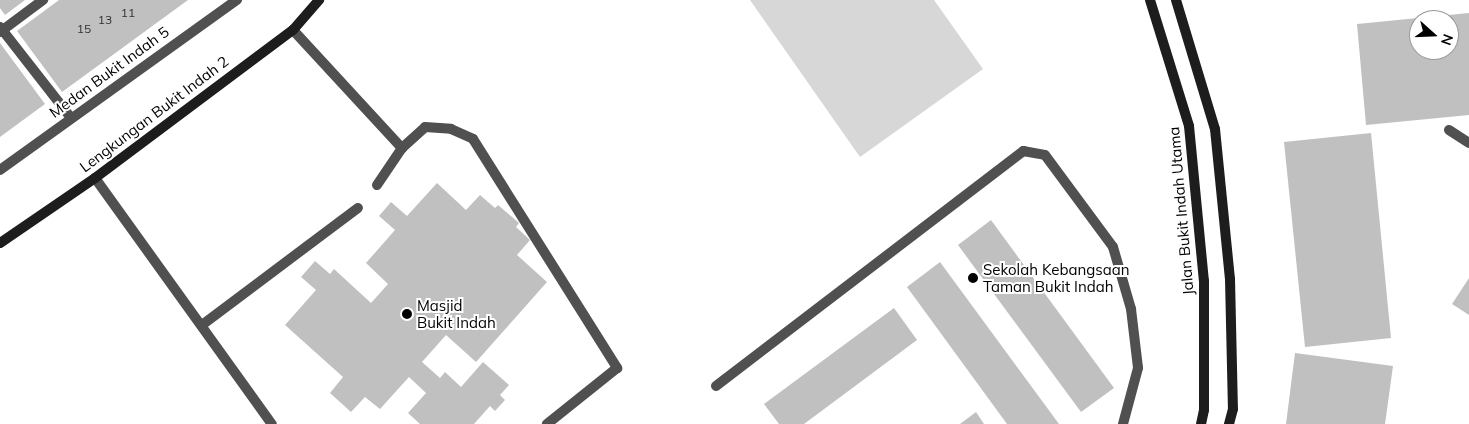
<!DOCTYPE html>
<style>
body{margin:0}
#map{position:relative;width:1469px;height:424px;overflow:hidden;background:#fff;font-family:Mulish,sans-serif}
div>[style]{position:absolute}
.green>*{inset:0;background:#d7d7d7}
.building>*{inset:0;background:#c0c0c0}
.lane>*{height:10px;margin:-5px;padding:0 5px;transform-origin:5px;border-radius:5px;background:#505050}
.street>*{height:10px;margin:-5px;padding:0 5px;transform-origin:5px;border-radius:5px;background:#505050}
.secondary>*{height:10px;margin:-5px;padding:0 5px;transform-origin:5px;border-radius:5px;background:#1d1d1d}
.dots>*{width:14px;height:14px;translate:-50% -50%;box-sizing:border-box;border:2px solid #fff;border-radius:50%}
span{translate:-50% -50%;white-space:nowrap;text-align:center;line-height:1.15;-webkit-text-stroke:4px #fff;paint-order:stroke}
.number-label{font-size:12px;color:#303030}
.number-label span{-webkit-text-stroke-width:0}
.street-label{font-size:15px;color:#000}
.poi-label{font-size:15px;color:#000}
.left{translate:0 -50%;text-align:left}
.north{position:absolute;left:1409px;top:10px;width:50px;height:50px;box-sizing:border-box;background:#fff;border:1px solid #999;border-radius:50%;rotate:110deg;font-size:14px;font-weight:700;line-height:20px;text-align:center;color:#000}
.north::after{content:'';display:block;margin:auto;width:18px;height:22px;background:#000;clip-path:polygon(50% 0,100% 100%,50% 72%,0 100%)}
</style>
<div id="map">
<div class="green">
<i style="clip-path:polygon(750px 0,934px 0,983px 69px,860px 157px)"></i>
</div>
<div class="building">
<i style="clip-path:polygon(0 0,25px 0,5px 15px,0 8px)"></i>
<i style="clip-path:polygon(59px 0,188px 0,62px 92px,17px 31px)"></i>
<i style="clip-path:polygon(evenodd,1469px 13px,1469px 115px,1366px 125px,1357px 24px,1469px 13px,1419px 20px,1449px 20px,1449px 50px,1419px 50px,1419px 20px)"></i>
<i style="clip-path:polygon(0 43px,45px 104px,0 137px)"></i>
<i style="clip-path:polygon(1371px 133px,1391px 338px,1305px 347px,1284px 142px)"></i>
<i style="clip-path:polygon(437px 183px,466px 210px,480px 195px,495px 208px,498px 205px,519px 223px,516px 227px,530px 240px,517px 255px,547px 282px,476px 362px,446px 335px,422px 362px,440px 378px,445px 372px,461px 387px,483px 362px,509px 385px,500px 395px,505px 400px,495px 411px,490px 406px,474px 424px,420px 424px,408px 413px,426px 393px,409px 377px,380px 409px,365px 397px,351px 412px,330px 393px,343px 377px,285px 325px,316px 290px,301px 277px,315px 261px,330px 274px,334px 269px,371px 303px,388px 284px,366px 263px,395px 230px,379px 216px,391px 202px,407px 216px)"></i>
<i style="clip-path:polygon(991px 220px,1114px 388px,1081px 412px,958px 245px)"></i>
<i style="clip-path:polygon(940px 262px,1059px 424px,1007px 424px,907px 287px)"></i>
<i style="clip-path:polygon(1469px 278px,1469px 315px,1452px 304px)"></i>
<i style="clip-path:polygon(894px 308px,917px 340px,804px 424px,779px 424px,764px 404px)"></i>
<i style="clip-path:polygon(1295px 353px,1393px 366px,1385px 424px,1286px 424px)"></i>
<i style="clip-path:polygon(976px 412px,984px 424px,960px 424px)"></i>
</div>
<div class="lane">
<i style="left:0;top:27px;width:115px;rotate:52deg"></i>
<i style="left:293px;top:30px;width:161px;rotate:47.3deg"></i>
<i style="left:0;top:32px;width:54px;rotate:-36.7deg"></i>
<i style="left:1449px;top:130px;width:24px;rotate:33deg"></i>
<i style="left:95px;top:178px;width:303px;rotate:54.3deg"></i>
<i style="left:377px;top:185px;width:45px;rotate:-56deg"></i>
<i style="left:402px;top:148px;width:31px;rotate:-42deg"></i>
<i style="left:425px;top:127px;width:26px;rotate:4deg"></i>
<i style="left:451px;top:129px;width:24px;rotate:24deg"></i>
<i style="left:473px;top:139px;width:271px;rotate:57.8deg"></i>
<i style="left:617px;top:368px;width:90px;rotate:141.3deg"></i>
<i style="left:202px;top:325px;width:195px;rotate:-36.9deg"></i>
<i style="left:716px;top:386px;width:387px;rotate:-37.4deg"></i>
<i style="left:1023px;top:151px;width:22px;rotate:10deg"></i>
<i style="left:1045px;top:155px;width:114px;rotate:53.5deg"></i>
<i style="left:1113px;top:247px;width:65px;rotate:73.8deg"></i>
<i style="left:1131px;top:309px;width:59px;rotate:83.2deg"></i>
<i style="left:1138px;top:368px;width:58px;rotate:105deg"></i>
</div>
<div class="street">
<i style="left:0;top:170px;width:292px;rotate:-35.7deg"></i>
</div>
<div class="secondary">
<i style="left:1150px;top:0;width:132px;rotate:72.8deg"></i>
<i style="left:1189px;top:126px;width:156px;rotate:84.5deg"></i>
<i style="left:1204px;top:281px;width:129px;rotate:90deg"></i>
<i style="left:1204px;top:410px;width:14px;rotate:102deg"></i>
<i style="left:1176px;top:0;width:135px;rotate:73.2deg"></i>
<i style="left:1215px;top:129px;width:151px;rotate:84.3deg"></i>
<i style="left:1230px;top:279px;width:130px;rotate:88.7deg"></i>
<i style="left:1233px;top:409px;width:16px;rotate:105deg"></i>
<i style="left:0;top:243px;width:115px;rotate:-34.4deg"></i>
<i style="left:95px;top:178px;width:247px;rotate:-36.8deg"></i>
<i style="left:293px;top:30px;width:40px;rotate:-49deg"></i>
</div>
<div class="dots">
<i style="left:973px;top:278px;background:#000"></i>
<i style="left:407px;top:314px;background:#000"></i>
</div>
<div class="number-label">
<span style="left:128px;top:13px">11</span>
<span style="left:105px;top:20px">13</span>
<span style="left:84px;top:29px">15</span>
</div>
<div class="street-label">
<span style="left:109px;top:72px;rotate:-36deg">Medan Bukit Indah 5</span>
<span style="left:154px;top:114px;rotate:-37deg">Lengkungan Bukit Indah 2</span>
<span style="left:1181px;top:211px;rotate:-95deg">Jalan Bukit Indah Utama</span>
</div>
<div class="poi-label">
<span class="left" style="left:983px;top:278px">Sekolah Kebangsaan<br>Taman Bukit Indah</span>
<span class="left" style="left:417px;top:314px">Masjid<br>Bukit Indah</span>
</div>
<div class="north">N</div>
</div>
